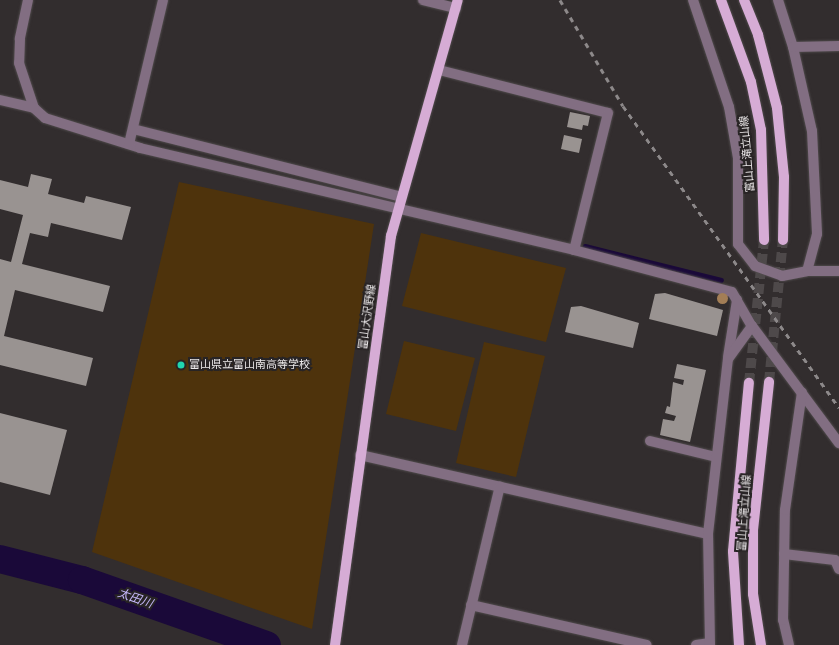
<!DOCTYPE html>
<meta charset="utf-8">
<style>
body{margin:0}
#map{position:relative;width:839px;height:645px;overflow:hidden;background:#322d2e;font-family:"Source Sans 3","Noto Sans JP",sans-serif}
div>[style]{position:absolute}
.green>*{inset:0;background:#4e330c}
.stream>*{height:4.5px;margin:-2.25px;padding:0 2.25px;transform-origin:2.25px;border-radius:2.25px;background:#1a0939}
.river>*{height:28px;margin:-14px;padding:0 14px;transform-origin:14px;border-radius:14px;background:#1a0939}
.building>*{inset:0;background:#999391}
.major-tunnel>*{height:10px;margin-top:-5px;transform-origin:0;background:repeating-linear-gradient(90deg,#4e494a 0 10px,transparent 0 15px)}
.roads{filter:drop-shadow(0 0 1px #504b4c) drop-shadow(0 0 1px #504b4c)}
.minor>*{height:10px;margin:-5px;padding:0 5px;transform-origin:5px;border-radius:5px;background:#826e82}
.major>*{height:10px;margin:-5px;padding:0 5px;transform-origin:5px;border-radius:5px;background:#d6acd5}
.rail>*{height:3px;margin-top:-1.5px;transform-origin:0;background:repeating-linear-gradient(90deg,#8d898a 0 5px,transparent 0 10px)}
.trees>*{width:11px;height:11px;margin:-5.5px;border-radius:50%;background:#a37e56}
.dots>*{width:11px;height:11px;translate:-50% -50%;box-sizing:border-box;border:2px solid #282425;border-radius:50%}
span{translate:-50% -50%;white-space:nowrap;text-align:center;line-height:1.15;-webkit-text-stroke:4px #282425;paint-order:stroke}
.street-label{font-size:11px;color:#ebe8e9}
.poi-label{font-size:11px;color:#ebe8e9}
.left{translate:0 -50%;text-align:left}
.water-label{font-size:12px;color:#c6b9fb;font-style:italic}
</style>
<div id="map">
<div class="green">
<i style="clip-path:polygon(179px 182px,374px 224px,312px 629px,92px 552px)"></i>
<i style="clip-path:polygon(421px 233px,566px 268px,546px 342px,402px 306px)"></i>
<i style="clip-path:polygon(404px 341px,475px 358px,456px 431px,386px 414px)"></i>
<i style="clip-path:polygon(484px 342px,545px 356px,516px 477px,456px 463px)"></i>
</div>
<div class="stream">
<i style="left:585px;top:246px;width:140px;rotate:14deg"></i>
</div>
<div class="river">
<i style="left:0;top:559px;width:85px;rotate:14.4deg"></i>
<i style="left:82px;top:580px;width:196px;rotate:19.4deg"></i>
</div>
<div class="building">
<i style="clip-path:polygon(570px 112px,590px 116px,588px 126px,583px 125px,582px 130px,567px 127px)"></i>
<i style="clip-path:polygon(564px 135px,582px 139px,579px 153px,561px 149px)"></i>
<i style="clip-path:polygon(31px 174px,52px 179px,48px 194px,84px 203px,86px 196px,131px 207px,122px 240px,51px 223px,48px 237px,30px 233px,22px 264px,110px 286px,103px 312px,15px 290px,4px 336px,93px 358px,86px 386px,0 365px,0 259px,11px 262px,23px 215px,0 209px,0 180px,28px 187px)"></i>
<i style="clip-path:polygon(665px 293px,723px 310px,717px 336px,649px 319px,655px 294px)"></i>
<i style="clip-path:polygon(581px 306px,639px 323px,633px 348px,565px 332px,571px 307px)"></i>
<i style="clip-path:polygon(677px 364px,706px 370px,690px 442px,660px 435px,663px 419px,674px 421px,676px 416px,665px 413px,667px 406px,670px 407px,673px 382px,683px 385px,684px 380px,674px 378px)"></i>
<i style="clip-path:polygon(0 413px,67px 430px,50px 495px,0 482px)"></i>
</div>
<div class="major-tunnel">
<i style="left:769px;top:382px;width:143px;rotate:-84.4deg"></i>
<i style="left:749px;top:383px;width:144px;rotate:-84deg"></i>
</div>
<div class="roads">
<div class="minor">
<i style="left:28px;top:0;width:40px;rotate:102deg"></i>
<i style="left:20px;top:39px;width:24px;rotate:92deg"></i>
<i style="left:19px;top:63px;width:47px;rotate:71.6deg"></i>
<i style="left:34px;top:108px;width:15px;rotate:42deg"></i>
<i style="left:45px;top:118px;width:100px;rotate:17.5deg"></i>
<i style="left:140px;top:148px;width:446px;rotate:13.2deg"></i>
<i style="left:574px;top:250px;width:163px;rotate:14.9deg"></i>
<i style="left:732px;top:292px;width:39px;rotate:60deg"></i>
<i style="left:752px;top:326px;width:146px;rotate:53.4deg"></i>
<i style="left:423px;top:0;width:34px;rotate:14deg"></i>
<i style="left:693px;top:0;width:113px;rotate:71.4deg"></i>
<i style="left:729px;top:107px;width:52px;rotate:80deg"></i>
<i style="left:738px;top:158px;width:86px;rotate:90deg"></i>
<i style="left:738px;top:244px;width:28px;rotate:52deg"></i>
<i style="left:755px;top:266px;width:29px;rotate:20deg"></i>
<i style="left:782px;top:276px;width:25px;rotate:-11deg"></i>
<i style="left:807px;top:271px;width:32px"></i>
<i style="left:778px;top:0;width:49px;rotate:72.3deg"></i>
<i style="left:793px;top:47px;width:86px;rotate:77.3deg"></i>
<i style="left:812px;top:131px;width:103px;rotate:87.2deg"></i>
<i style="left:817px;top:234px;width:38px;rotate:105deg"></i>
<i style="left:793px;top:47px;width:46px;rotate:-1.2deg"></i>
<i style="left:439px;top:70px;width:174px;rotate:14.3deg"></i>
<i style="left:608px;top:113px;width:141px;rotate:103.9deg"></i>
<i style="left:0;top:100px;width:35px;rotate:13deg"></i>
<i style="left:133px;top:129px;width:276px;rotate:14.2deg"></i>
<i style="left:129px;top:144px;width:148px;rotate:-76.7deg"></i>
<i style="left:728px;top:357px;width:58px;rotate:-81deg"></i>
<i style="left:650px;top:441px;width:68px;rotate:13.6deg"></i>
<i style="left:360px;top:455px;width:357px;rotate:12.8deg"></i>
<i style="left:784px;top:554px;width:51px;rotate:6.7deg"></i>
<i style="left:835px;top:560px;width:10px;rotate:66deg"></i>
<i style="left:471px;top:605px;width:180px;rotate:12.8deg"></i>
<i style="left:462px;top:645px;width:163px;rotate:-76.6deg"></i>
<i style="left:696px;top:645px;width:14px;rotate:-8deg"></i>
<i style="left:710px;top:645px;width:111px;rotate:-91deg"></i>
<i style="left:708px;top:534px;width:176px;rotate:-83.5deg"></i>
<i style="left:728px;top:359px;width:41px;rotate:-54deg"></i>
<i style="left:789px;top:645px;width:26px;rotate:-103deg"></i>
<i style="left:783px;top:620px;width:110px;rotate:-89deg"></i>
<i style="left:785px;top:510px;width:119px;rotate:-81.8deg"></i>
</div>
<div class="major">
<i style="left:721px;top:0;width:87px;rotate:69.9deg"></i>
<i style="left:751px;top:82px;width:49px;rotate:78.2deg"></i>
<i style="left:761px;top:130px;width:110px;rotate:88.4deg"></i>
<i style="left:744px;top:0;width:38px;rotate:68deg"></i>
<i style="left:758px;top:35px;width:75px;rotate:75.4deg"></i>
<i style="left:777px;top:108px;width:69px;rotate:84.2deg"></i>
<i style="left:784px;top:177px;width:63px;rotate:90.9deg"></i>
<i style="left:335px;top:645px;width:413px;rotate:-82.2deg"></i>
<i style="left:391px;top:236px;width:245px;rotate:-74.2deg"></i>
<i style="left:739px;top:645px;width:94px;rotate:-93.7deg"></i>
<i style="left:733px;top:551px;width:169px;rotate:-84.6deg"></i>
<i style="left:761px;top:645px;width:52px;rotate:-98.9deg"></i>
<i style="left:753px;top:594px;width:64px;rotate:-90deg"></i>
<i style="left:753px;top:530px;width:149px;rotate:-83.8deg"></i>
</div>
</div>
<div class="rail">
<i style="left:560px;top:0;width:123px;rotate:59.3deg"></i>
<i style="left:623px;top:106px;width:371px;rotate:54.4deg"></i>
</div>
<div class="trees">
<i style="left:722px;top:298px"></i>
</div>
<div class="dots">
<i style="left:181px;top:365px;background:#20d5b0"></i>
</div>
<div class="street-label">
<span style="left:748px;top:154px;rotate:-95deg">富山上滝立山線</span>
<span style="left:368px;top:317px;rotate:-82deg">富山大沢野線</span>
<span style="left:745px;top:513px;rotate:-86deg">富山上滝立山線</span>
</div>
<div class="poi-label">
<span class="left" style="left:189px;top:365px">富山県立富山南高等学校</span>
</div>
<div class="water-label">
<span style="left:135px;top:599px;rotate:19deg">太田川</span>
</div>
</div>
